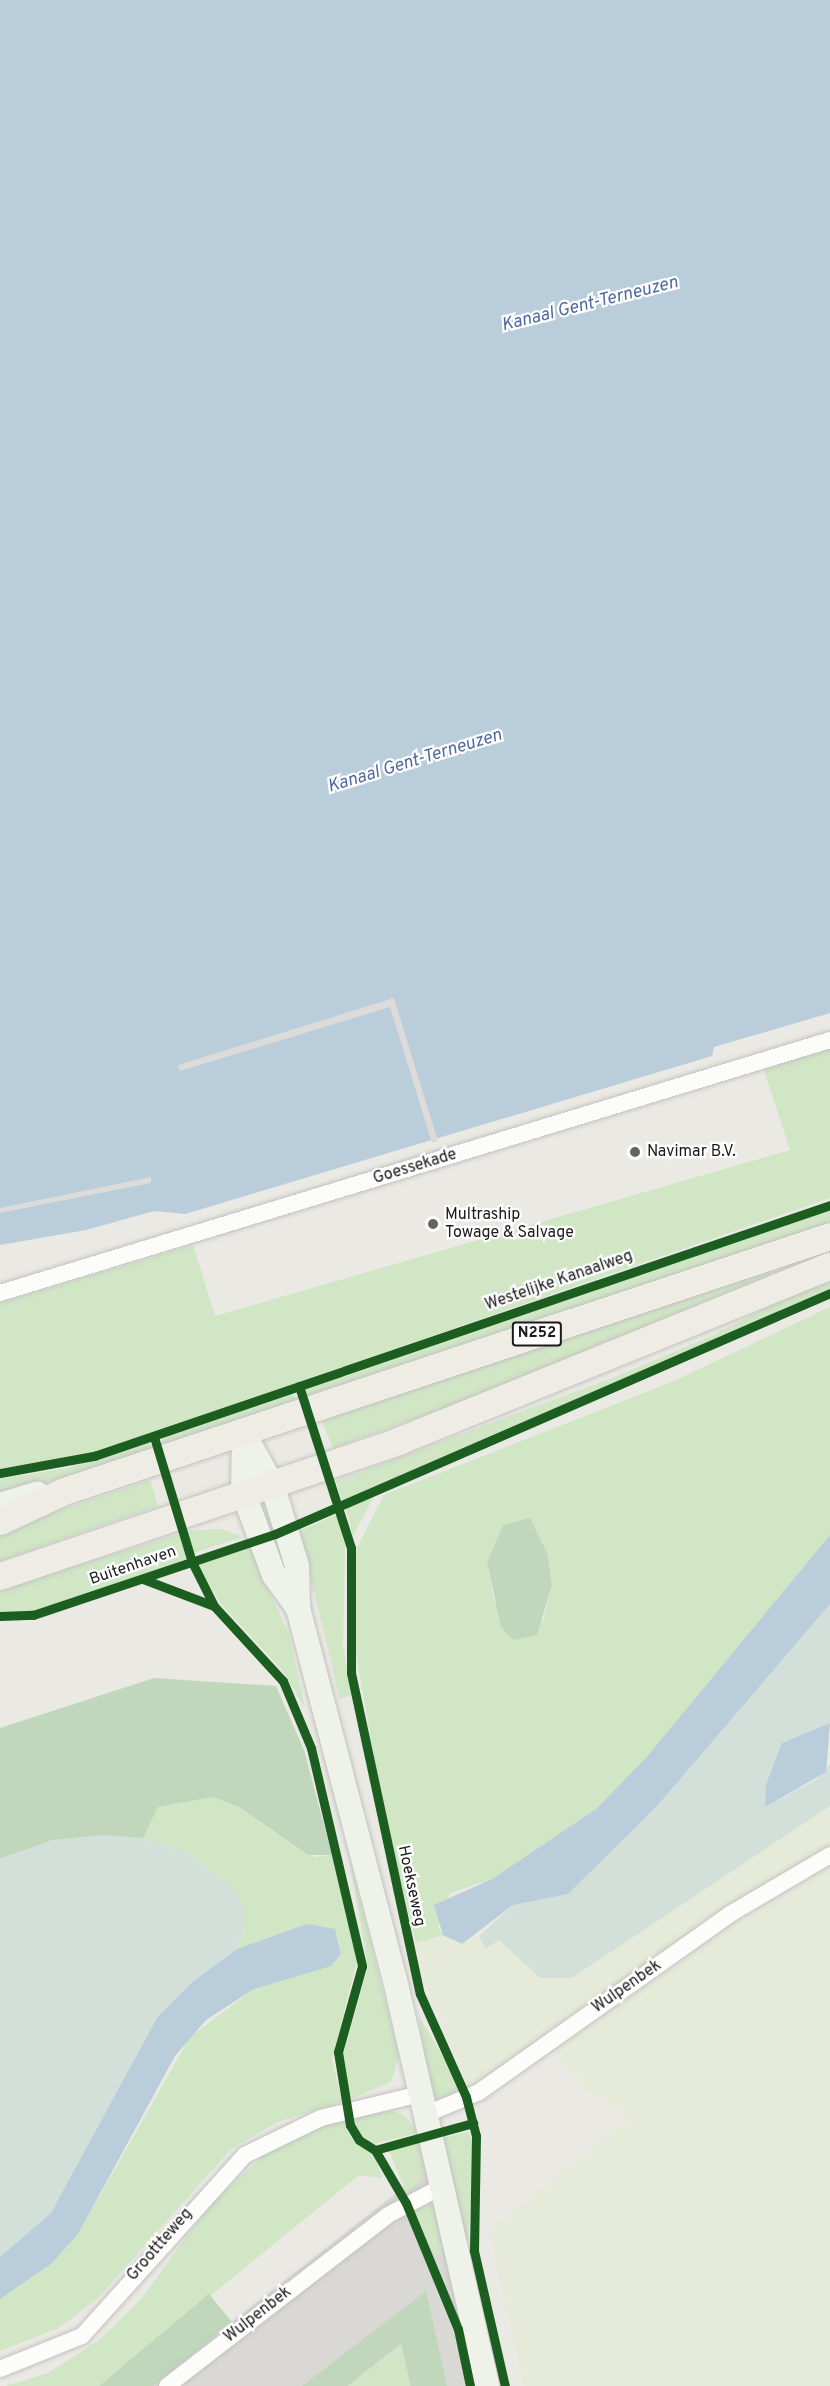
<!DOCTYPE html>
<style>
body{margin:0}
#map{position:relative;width:830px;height:2386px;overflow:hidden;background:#eae9e4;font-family:Overpass,sans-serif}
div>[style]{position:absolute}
.residential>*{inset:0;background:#d9d8d5}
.farmland>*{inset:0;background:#e6ead8}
.grass>*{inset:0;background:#d0e6c5}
.forest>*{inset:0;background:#c0d7bb}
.wetland>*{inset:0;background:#d3e0da}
.water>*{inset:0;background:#bacddb}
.pier>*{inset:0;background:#dcdbd9}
.roads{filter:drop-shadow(0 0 2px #c2c2c0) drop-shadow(0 0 2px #c2c2c0)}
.minor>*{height:16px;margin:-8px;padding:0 8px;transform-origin:8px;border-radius:8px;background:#fcfcfb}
.secondary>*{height:24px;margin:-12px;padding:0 12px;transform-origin:12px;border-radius:12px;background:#eff2e9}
.primary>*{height:27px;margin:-13.5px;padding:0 13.5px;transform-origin:13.5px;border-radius:13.5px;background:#eeece4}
.cycleway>*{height:9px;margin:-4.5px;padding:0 4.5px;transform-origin:4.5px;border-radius:4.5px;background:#1b5e20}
.dots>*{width:16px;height:16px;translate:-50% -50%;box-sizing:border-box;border:3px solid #fff;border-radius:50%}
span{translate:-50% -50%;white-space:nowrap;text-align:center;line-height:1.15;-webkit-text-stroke:4.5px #fff;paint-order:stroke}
.shield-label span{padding:2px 4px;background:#fff;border:2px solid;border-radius:4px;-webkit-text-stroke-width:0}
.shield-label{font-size:15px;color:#1b1b1b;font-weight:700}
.poi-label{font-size:16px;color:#1b1b1b}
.left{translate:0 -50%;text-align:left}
.street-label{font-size:16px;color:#1b1b1b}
.water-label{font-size:18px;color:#5169a2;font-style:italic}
</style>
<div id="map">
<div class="residential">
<i style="clip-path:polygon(448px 2152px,498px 2386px,151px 2386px)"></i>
</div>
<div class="farmland">
<i style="clip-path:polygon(830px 1806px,830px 1851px,470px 2090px,428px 1991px,416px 1943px,443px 1935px,462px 1944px,479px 1936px,485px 1949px,499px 1940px,540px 1978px,590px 1968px,689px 1895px)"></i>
<i style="clip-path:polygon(830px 1868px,830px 2386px,524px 2386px,489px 2231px,629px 2118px,583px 2086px,555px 2051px,712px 1940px)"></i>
</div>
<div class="grass">
<i style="clip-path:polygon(830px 1047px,830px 1198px,88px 1455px,0 1468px,0 1303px,193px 1245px,215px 1316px,790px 1150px,763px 1067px)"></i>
<i style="clip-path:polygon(830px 1210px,830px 1223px,309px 1402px,304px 1390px)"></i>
<i style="clip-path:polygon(767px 1269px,770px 1276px,543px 1373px,333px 1448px,322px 1421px)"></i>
<i style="clip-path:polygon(830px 1275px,830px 1289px,342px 1501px,336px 1481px,612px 1378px,709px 1337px)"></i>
<i style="clip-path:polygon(evenodd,830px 1307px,830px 1535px,645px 1759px,596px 1809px,492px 1879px,450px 1893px,438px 1927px,443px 1935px,416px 1943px,384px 1814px,351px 1624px,356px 1550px,384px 1495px,674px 1381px,830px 1307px,503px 1525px,552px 1585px,543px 1621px,494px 1601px,487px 1562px,503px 1525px)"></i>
<i style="clip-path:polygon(291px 1394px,301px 1404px,161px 1445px,163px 1438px)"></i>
<i style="clip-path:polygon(149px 1443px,154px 1453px,0 1495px,0 1479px,67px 1468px)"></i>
<i style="clip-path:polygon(150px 1480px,158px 1506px,0 1561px,0 1530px)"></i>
<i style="clip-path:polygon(373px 1497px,372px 1500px,353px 1536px,346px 1509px)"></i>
<i style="clip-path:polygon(338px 1514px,345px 1547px,343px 1648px,352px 1695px,340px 1699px,299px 1531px)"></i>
<i style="clip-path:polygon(222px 1529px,243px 1537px,193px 1553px,188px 1531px)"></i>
<i style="clip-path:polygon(179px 1534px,187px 1559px,30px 1613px,0 1612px,0 1589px)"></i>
<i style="clip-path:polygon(250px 1548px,289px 1635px,305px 1708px,282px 1670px,221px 1604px,200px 1569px,200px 1563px)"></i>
<i style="clip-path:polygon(213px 1797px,239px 1807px,298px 1849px,315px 1857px,332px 1855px,358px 1956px,332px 2060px,342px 2102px,278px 2122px,231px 2149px,98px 2298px,59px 2328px,0 2351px,0 2299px,51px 2264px,78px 2234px,190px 2037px,254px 1989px,341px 1954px,337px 1934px,264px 1940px,237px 1949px,246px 1925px,189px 1853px,143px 1838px,158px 1807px)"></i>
<i style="clip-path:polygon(348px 1852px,399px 2056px,391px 2082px,351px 2099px,342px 2059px,368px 1967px)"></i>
<i style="clip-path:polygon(419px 2016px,445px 2060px,463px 2097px,444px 2102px,430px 2096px)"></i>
<i style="clip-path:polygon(390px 2111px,403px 2114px,419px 2133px,371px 2144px,382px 2178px,359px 2175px,99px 2386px,6px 2386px,48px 2373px,99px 2340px,142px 2298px,211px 2203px,271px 2149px,338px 2120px)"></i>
<i style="clip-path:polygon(468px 2132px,475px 2149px,467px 2250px,442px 2138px)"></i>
<i style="clip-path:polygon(420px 2143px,426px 2171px,407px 2194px,389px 2150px)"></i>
<i style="clip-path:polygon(423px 2204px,434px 2211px,444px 2252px,435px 2257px,411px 2207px)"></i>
<i style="clip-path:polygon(401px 2345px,410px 2386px,348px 2386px)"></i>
</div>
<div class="forest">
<i style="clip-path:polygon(530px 1518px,547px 1553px,552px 1585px,537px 1635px,513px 1640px,501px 1627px,487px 1562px,503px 1525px)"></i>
<i style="clip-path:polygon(154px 1678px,276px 1686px,304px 1750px,332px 1855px,308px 1855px,239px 1807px,213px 1797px,158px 1807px,143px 1838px,53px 1840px,0 1859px,0 1728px)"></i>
<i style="clip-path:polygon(426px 2291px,447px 2386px,411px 2386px,401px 2343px,347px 2386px,302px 2386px)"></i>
<i style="clip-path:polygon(209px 2294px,232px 2322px,153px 2386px,99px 2386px)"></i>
</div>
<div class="wetland">
<i style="clip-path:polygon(830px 1604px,830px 1723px,782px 1743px,766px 1784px,765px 1807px,817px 1779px,830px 1764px,830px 1806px,572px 1978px,540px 1978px,499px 1940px,485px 1949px,479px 1936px,513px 1905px,568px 1894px,658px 1805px)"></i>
<i style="clip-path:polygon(103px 1835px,143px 1838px,189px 1853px,239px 1894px,246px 1925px,237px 1949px,191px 1983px,51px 2213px,0 2257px,0 1859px,53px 1840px)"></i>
</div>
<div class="water">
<i style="clip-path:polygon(0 0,830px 0,830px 1013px,714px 1047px,712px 1056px,185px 1214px,154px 1211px,86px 1230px,0 1245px)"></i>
<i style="clip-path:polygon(830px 1535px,830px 1604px,658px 1805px,568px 1894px,513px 1905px,462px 1944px,443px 1935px,434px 1905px,492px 1879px,596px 1809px,645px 1759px)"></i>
<i style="clip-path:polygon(830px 1723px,826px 1772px,765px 1807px,766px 1784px,782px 1743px)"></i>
<i style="clip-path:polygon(307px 1924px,335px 1929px,341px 1954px,331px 1966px,254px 1989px,206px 2020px,175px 2056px,78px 2234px,51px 2264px,0 2299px,0 2257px,51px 2213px,157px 2018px,191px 1983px,237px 1949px)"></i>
</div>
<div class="pier">
<i style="clip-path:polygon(394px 998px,438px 1141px,432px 1143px,390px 1007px,180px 1071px,178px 1065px)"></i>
<i style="clip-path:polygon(151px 1177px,151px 1183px,0 1213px,0 1208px)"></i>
</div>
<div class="roads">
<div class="minor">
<i style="left:0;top:1293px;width:868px;rotate:-16.95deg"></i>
<i style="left:424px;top:2115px;width:60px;rotate:-22.7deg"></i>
<i style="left:479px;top:2092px;width:308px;rotate:-35.3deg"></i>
<i style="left:730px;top:1914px;width:116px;rotate:-30.5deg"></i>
<i style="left:0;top:2369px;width:88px;rotate:-21.9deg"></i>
<i style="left:82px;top:2336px;width:244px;rotate:-48deg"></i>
<i style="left:245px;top:2155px;width:85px;rotate:-26deg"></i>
<i style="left:321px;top:2118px;width:102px;rotate:-13.6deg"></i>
<i style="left:167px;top:2386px;width:279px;rotate:-37.7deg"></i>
<i style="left:388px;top:2215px;width:60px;rotate:-27.8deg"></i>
</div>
<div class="secondary">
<i style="left:244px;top:1434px;width:57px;rotate:60.8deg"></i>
<i style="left:272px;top:1484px;width:86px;rotate:73deg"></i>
<i style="left:297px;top:1566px;width:42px;rotate:88.6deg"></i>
<i style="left:298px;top:1608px;width:384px;rotate:75.4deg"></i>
<i style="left:395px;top:1980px;width:416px;rotate:77.2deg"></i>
<i style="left:244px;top:1435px;width:57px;rotate:91deg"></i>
<i style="left:243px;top:1492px;width:89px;rotate:69.5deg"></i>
<i style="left:274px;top:1575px;width:41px;rotate:54deg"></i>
<i style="left:0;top:1505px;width:39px;rotate:-17deg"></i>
</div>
<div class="primary">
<i style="left:0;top:1521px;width:71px;rotate:-25.1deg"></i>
<i style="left:64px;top:1491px;width:807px;rotate:-18.41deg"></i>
<i style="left:0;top:1576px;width:420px;rotate:-18.7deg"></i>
<i style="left:398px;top:1441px;width:466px;rotate:-22.1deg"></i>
</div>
</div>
<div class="cycleway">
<i style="left:299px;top:1386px;width:170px;rotate:72.2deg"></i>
<i style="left:351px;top:1548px;width:125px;rotate:90deg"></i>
<i style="left:351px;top:1673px;width:328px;rotate:77.9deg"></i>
<i style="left:420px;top:1994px;width:113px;rotate:65.9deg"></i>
<i style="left:466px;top:2097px;width:40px;rotate:75.6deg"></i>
<i style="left:476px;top:2136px;width:115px;rotate:91deg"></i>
<i style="left:474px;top:2251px;width:139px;rotate:77.1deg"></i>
<i style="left:154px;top:1437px;width:131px;rotate:73.1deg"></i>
<i style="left:192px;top:1562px;width:49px;rotate:63.4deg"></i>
<i style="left:214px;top:1606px;width:102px;rotate:47.4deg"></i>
<i style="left:283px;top:1681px;width:73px;rotate:67.3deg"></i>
<i style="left:311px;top:1748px;width:224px;rotate:76.8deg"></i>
<i style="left:362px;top:1966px;width:89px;rotate:105.6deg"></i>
<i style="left:338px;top:2052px;width:74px;rotate:80.7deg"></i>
<i style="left:350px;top:2125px;width:17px;rotate:59deg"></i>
<i style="left:359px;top:2140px;width:19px;rotate:32deg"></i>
<i style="left:375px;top:2150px;width:61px;rotate:59.7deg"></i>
<i style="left:406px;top:2203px;width:136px;rotate:67.6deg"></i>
<i style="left:458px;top:2329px;width:58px;rotate:78.1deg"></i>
<i style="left:0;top:1473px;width:96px;rotate:-10.3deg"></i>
<i style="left:94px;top:1456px;width:778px;rotate:-18.83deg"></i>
<i style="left:143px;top:1579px;width:76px;rotate:20.8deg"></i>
<i style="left:0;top:1616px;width:33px;rotate:-2deg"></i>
<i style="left:33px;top:1615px;width:255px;rotate:-18.5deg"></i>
<i style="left:275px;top:1534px;width:605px;rotate:-23.47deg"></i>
<i style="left:375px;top:2150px;width:102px;rotate:-15.4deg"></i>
</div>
<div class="dots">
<i style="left:635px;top:1152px;background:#636361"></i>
<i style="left:433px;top:1224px;background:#636361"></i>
</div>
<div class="shield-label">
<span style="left:537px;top:1334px">N252</span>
</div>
<div class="poi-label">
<span class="left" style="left:647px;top:1152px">Navimar B.V.</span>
<span class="left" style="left:445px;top:1224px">Multraship<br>Towage &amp; Salvage</span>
</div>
<div class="street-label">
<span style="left:415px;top:1167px;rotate:-17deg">Goessekade</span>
<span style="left:559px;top:1281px;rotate:-19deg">Westelijke Kanaalweg</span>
<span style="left:133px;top:1566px;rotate:-19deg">Buitenhaven</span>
<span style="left:411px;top:1886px;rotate:78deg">Hoekseweg</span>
<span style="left:627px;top:1987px;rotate:-35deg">Wulpenbek</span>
<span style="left:160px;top:2245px;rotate:-49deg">Groottteweg</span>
<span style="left:258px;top:2315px;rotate:-38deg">Wulpenbek</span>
</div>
<div class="water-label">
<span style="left:590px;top:305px;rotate:-14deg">Kanaal Gent-Terneuzen</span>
<span style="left:415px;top:762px;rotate:-17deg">Kanaal Gent-Terneuzen</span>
</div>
</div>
